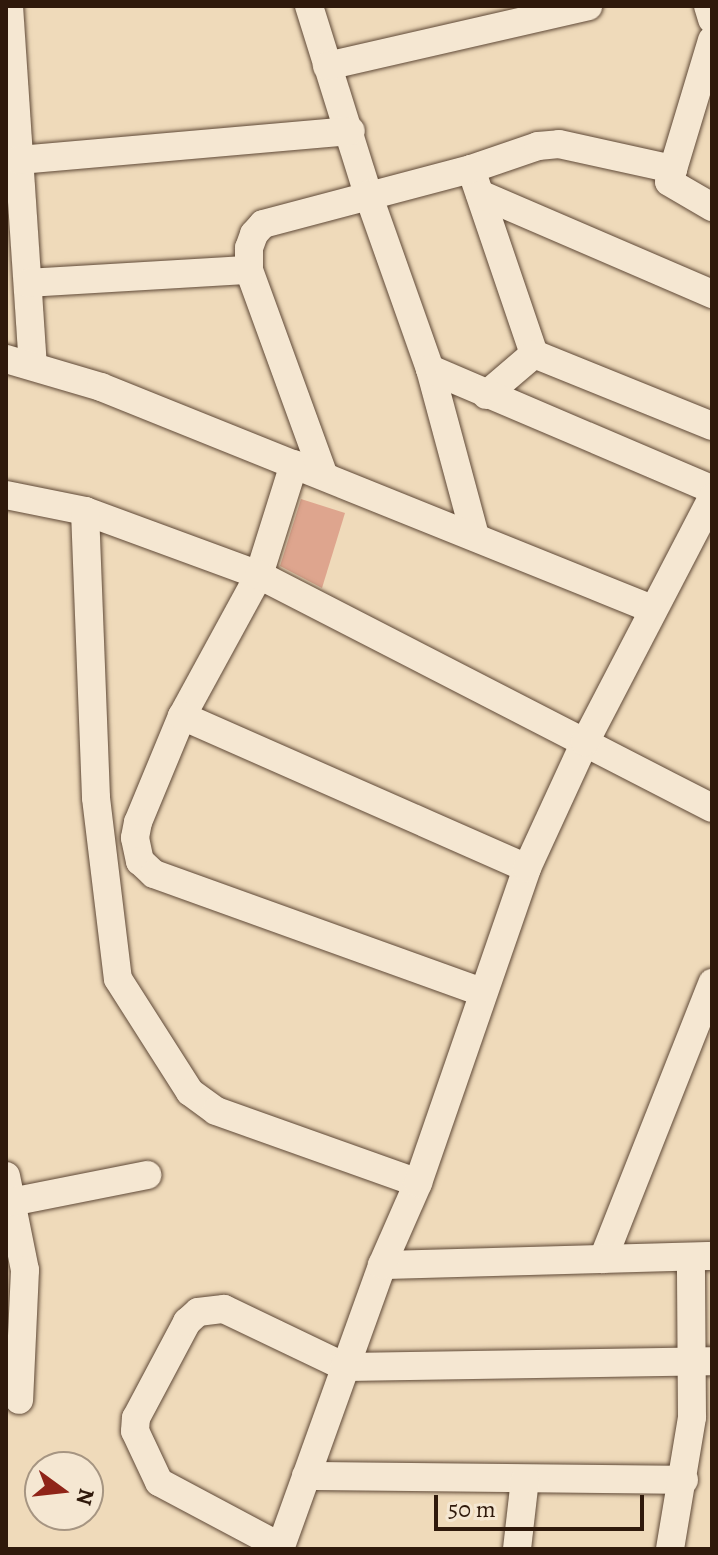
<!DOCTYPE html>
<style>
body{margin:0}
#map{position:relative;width:718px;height:1555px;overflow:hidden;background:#efdaba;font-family:Alegreya,serif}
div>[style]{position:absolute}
.building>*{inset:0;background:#dea58e}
.roads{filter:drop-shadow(0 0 2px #5f4937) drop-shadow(0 0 2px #5f4937)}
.minor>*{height:28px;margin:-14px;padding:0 14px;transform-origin:14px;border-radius:14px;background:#f5e7d2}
span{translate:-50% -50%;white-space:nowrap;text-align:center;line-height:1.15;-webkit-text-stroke:8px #f5e7d2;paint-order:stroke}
.frame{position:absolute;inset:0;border:8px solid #2f190b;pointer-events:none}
.north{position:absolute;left:24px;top:1451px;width:80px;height:80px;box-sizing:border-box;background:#f5e7d2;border:2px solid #a69582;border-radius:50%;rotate:105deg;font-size:22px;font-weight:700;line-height:32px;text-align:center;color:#2f190b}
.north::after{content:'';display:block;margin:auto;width:28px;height:36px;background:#8f2418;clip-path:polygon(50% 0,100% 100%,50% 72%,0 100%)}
.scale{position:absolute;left:434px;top:1495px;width:210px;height:36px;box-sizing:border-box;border:4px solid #2f190b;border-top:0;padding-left:10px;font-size:24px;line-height:28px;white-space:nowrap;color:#2f190b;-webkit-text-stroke:6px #f5e7d2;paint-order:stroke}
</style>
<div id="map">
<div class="building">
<i style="clip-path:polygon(301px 499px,345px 513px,322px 588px,280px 566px)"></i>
</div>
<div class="roads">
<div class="minor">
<i style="left:9px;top:6px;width:359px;rotate:86.2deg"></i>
<i style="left:309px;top:6px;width:197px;rotate:72.6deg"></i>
<i style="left:368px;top:194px;width:186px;rotate:70.5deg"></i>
<i style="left:430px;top:369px;width:173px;rotate:74.9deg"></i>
<i style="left:708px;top:6px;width:14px;rotate:73deg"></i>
<i style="left:712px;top:40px;width:148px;rotate:106.8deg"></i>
<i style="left:669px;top:182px;width:50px;rotate:30.2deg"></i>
<i style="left:327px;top:66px;width:268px;rotate:-12.9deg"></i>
<i style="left:19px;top:160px;width:333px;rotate:-5deg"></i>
<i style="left:471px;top:169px;width:195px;rotate:71.2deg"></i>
<i style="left:534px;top:354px;width:63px;rotate:139.5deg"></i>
<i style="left:480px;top:194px;width:253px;rotate:23.3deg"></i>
<i style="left:28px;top:283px;width:221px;rotate:-3.4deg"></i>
<i style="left:534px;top:354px;width:192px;rotate:22deg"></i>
<i style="left:6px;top:359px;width:99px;rotate:16.4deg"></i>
<i style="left:101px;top:387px;width:594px;rotate:21.94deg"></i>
<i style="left:430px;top:369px;width:306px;rotate:23.1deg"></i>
<i style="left:294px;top:464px;width:116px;rotate:107.5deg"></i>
<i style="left:259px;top:575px;width:161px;rotate:118.6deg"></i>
<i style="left:182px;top:716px;width:115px;rotate:112.5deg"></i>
<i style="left:138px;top:822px;width:16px;rotate:101deg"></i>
<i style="left:135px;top:838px;width:24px;rotate:78deg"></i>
<i style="left:140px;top:861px;width:19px;rotate:43deg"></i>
<i style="left:154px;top:874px;width:349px;rotate:19.8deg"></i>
<i style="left:324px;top:476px;width:219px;rotate:-110deg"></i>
<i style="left:249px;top:270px;width:22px;rotate:-90deg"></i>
<i style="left:249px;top:248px;width:15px;rotate:-70deg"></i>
<i style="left:254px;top:234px;width:13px;rotate:-48deg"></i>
<i style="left:263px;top:224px;width:215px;rotate:-14.8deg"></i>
<i style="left:471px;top:169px;width:71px;rotate:-18.9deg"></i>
<i style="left:538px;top:146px;width:21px;rotate:-5deg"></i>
<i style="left:559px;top:144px;width:117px;rotate:12.4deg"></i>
<i style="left:6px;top:495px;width:81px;rotate:11.4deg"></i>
<i style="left:85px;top:511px;width:185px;rotate:20.2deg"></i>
<i style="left:259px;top:575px;width:509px;rotate:27.22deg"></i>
<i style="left:85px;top:511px;width:287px;rotate:87.8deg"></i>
<i style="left:96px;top:798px;width:182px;rotate:83.1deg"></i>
<i style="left:118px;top:979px;width:134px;rotate:57.5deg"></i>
<i style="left:190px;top:1092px;width:32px;rotate:36deg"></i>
<i style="left:216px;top:1111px;width:214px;rotate:19.6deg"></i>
<i style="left:182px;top:716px;width:377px;rotate:23.8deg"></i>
<i style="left:6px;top:1176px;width:96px;rotate:78.6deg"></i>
<i style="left:25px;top:1270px;width:130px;rotate:92.6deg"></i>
<i style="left:11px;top:1202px;width:139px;rotate:-11.2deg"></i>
<i style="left:603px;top:1259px;width:297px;rotate:-68.4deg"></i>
<i style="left:382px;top:1265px;width:330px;rotate:-1.6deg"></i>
<i style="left:306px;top:1476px;width:378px;rotate:0.6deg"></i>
<i style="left:281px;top:1547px;width:138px;rotate:-152deg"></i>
<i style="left:159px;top:1482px;width:56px;rotate:-115.2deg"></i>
<i style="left:135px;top:1431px;width:13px;rotate:-86deg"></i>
<i style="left:136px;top:1418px;width:109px;rotate:-62deg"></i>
<i style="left:187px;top:1322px;width:15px;rotate:-42deg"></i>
<i style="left:198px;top:1312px;width:26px;rotate:-7deg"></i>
<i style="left:224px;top:1309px;width:134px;rotate:25.6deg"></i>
<i style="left:345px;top:1367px;width:367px;rotate:-0.9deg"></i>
<i style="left:280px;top:1549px;width:302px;rotate:-70.2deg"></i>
<i style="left:382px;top:1265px;width:90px;rotate:-66.3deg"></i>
<i style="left:418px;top:1183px;width:333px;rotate:-70.9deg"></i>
<i style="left:527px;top:868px;width:139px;rotate:-65.3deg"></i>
<i style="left:585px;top:742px;width:275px;rotate:-62.5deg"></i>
<i style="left:517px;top:1549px;width:70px;rotate:-83.5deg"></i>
<i style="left:670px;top:1549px;width:134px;rotate:-80.5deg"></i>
<i style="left:692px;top:1417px;width:160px;rotate:-90.4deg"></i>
</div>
</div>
<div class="frame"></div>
<div class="north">N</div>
<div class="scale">50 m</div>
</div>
